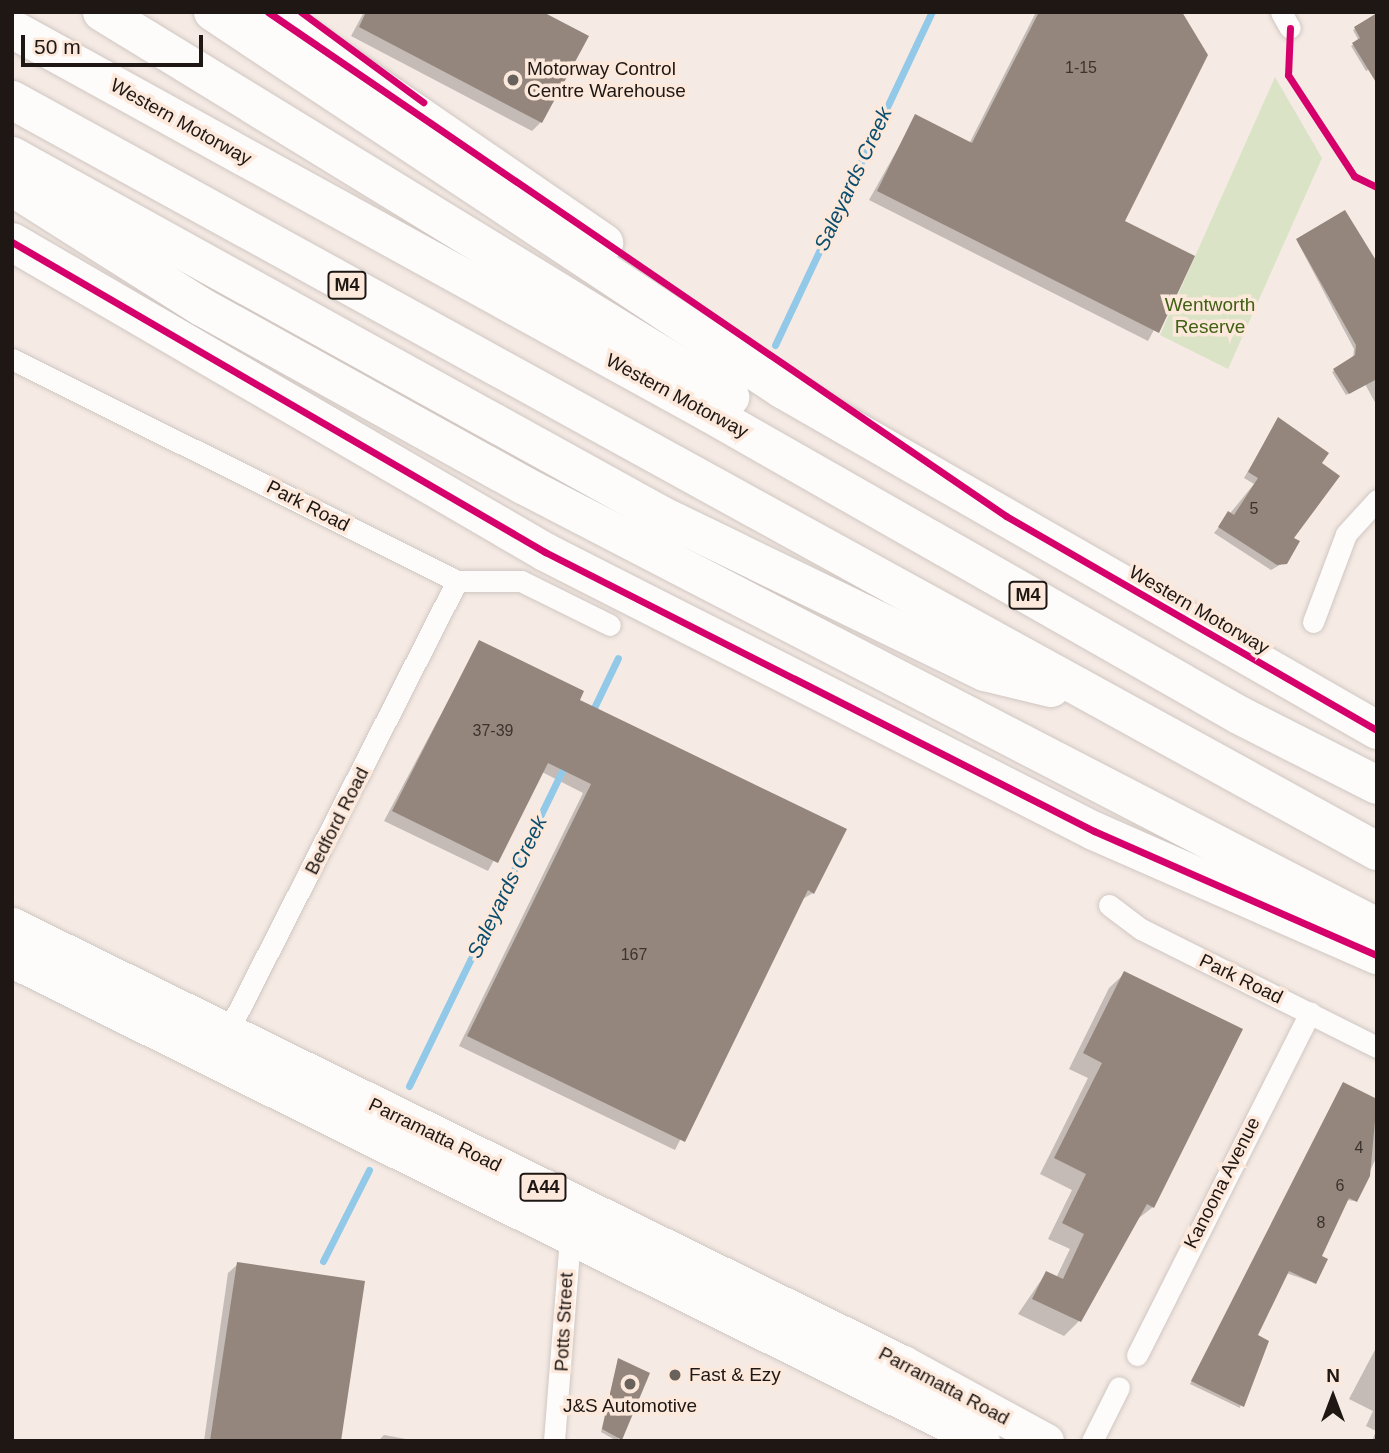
<!DOCTYPE html>
<style>
body{margin:0}
#map{position:relative;width:1389px;height:1453px;overflow:hidden;background:#f5eae4;font-family:Arial,sans-serif}
div>[style]{position:absolute}
.green>*{inset:0;background:#dbe3c7}
.shadow>*{inset:0;background:#0003}
.stream>*{height:7px;margin:-3.5px;padding:0 3.5px;transform-origin:3.5px;border-radius:3.5px;background:#92c9e9}
.building>*{inset:0;background:#94867c}
.roads{filter:drop-shadow(0 0 2px #d0c7c2) drop-shadow(0 0 2px #d0c7c2)}
.minor>*{height:21px;margin:-10.5px;padding:0 10.5px;transform-origin:10.5px;border-radius:10.5px;background:#fefcfb}
.trunk>*{height:35px;margin:-17.5px;padding:0 17.5px;transform-origin:17.5px;border-radius:17.5px;background:#fefcfb}
.motorway>*{height:38px;margin:-19px;padding:0 19px;transform-origin:19px;border-radius:19px;background:#fefcfb}
.cycleway>*{height:7px;margin:-3.5px;padding:0 3.5px;transform-origin:3.5px;border-radius:3.5px;background:#d6006c}
.dots>*{width:19px;height:19px;translate:-50% -50%;box-sizing:border-box;border:4px solid #fde9dc;border-radius:50%}
span{translate:-50% -50%;white-space:nowrap;text-align:center;line-height:1.15;-webkit-text-stroke:7px #fde9dc;paint-order:stroke}
.number-label{font-size:16px;color:#3c332d}
.number-label span{-webkit-text-stroke-width:0}
.shield-label span{padding:2px 5px;background:#fde9dc;border:2px solid;border-radius:5px;-webkit-text-stroke-width:0}
.shield-label{font-size:18px;color:#1e1713;font-weight:700}
.poi-label{font-size:19px;color:#1e1713}
.left{translate:0 -50%;text-align:left}
.street-label{font-size:19px;color:#1e1713}
.park-label{font-size:19px;color:#406114}
.water-label{font-size:21px;color:#0a4e6e;font-style:italic}
.frame{position:absolute;inset:0;border:14px solid #1e1713;pointer-events:none}
.north{position:absolute;left:1298px;top:1362px;width:70px;height:70px;-webkit-text-stroke:5px #fde9dc;paint-order:stroke;rotate:0deg;font-size:19px;font-weight:700;line-height:28px;text-align:center;color:#1e1713}
.north::after{content:'';display:block;margin:auto;width:24px;height:32px;background:#1e1713;clip-path:polygon(50% 0,100% 100%,50% 72%,0 100%)}
.scale{position:absolute;left:21px;top:35px;width:182px;height:32px;box-sizing:border-box;border:4px solid #1e1713;border-top:0;padding-left:9px;font-size:21px;line-height:24px;white-space:nowrap;color:#1e1713;-webkit-text-stroke:5px #fde9dc;paint-order:stroke}
</style>
<div id="map">
<div class="green">
<i style="clip-path:polygon(1275px 77px,1322px 158px,1228px 369px,1160px 335px)"></i>
</div>
<div class="shadow">
<i style="clip-path:polygon(364px 12px,539px 12px,541px 122px,532px 131px,351px 36px)"></i>
<i style="clip-path:polygon(1036px 12px,1180px 12px,1122px 222px,1193px 257px,1148px 341px,869px 200px,916px 116px,969px 144px)"></i>
<i style="clip-path:polygon(1377px 15px,1374px 67px,1366px 71px,1351px 46px,1359px 41px,1353px 30px)"></i>
<i style="clip-path:polygon(1297px 241px,1377px 265px,1377px 406px,1365px 384px,1346px 395px,1332px 372px,1353px 358px,1354px 349px)"></i>
<i style="clip-path:polygon(1278px 419px,1292px 538px,1285px 562px,1271px 570px,1214px 533px,1254px 484px,1244px 478px)"></i>
<i style="clip-path:polygon(479px 643px,578px 700px,813px 893px,801px 900px,675px 1150px,459px 1046px,583px 793px,542px 772px,488px 871px,384px 821px)"></i>
<i style="clip-path:polygon(1125px 973px,1153px 1207px,1135px 1221px,1079px 1321px,1064px 1336px,1018px 1314px,1046px 1273px,1056px 1278px,1070px 1249px,1048px 1239px,1072px 1190px,1040px 1174px,1088px 1078px,1069px 1069px,1109px 988px)"></i>
<i style="clip-path:polygon(1341px 1087px,1377px 1101px,1377px 1156px,1356px 1201px,1346px 1200px,1320px 1257px,1326px 1260px,1315px 1283px,1286px 1273px,1255px 1336px,1240px 1408px,1190px 1384px)"></i>
<i style="clip-path:polygon(238px 1264px,340px 1441px,204px 1441px,228px 1273px)"></i>
<i style="clip-path:polygon(1377px 1346px,1377px 1441px,1372px 1441px,1376px 1431px,1366px 1426px,1373px 1411px,1349px 1399px)"></i>
<i style="clip-path:polygon(618px 1360px,648px 1374px,617px 1441px,601px 1432px)"></i>
<i style="clip-path:polygon(384px 1435px,417px 1441px,378px 1441px)"></i>
</div>
<div class="stream">
<i style="left:775px;top:345px;width:368px;rotate:-64.8deg"></i>
<i style="left:591px;top:714px;width:62px;rotate:-64.3deg"></i>
<i style="left:409px;top:1086px;width:360px;rotate:-64.1deg"></i>
<i style="left:323px;top:1261px;width:102px;rotate:-63.2deg"></i>
</div>
<div class="building">
<i style="clip-path:polygon(366px 12px,543px 12px,589px 36px,542px 123px,359px 27px)"></i>
<i style="clip-path:polygon(1039px 12px,1182px 12px,1208px 55px,1125px 221px,1195px 256px,1159px 333px,877px 191px,915px 114px,972px 143px)"></i>
<i style="clip-path:polygon(1377px 13px,1377px 84px,1352px 43px,1360px 38px,1354px 27px)"></i>
<i style="clip-path:polygon(1345px 210px,1377px 262px,1377px 379px,1349px 394px,1333px 369px,1355px 355px,1356px 345px,1296px 239px)"></i>
<i style="clip-path:polygon(1278px 417px,1329px 453px,1322px 463px,1340px 476px,1294px 538px,1300px 541px,1287px 564px,1277px 565px,1218px 527px,1228px 511px,1234px 515px,1258px 478px,1248px 472px)"></i>
<i style="clip-path:polygon(479px 640px,584px 691px,580px 700px,847px 829px,814px 894px,808px 890px,685px 1142px,467px 1036px,591px 784px,548px 763px,498px 863px,392px 811px)"></i>
<i style="clip-path:polygon(1124px 971px,1243px 1029px,1154px 1208px,1147px 1204px,1081px 1322px,1032px 1299px,1046px 1271px,1063px 1279px,1084px 1234px,1062px 1223px,1086px 1174px,1054px 1158px,1102px 1063px,1083px 1053px)"></i>
<i style="clip-path:polygon(1343px 1082px,1377px 1099px,1370px 1176px,1357px 1202px,1349px 1198px,1322px 1256px,1328px 1259px,1316px 1284px,1289px 1271px,1258px 1335px,1269px 1341px,1244px 1407px,1191px 1381px)"></i>
<i style="clip-path:polygon(237px 1262px,365px 1281px,341px 1441px,210px 1441px)"></i>
<i style="clip-path:polygon(618px 1358px,650px 1373px,622px 1440px,602px 1429px)"></i>
</div>
<div class="roads">
<div class="minor">
<i style="left:1281px;top:12px;width:18px;rotate:61deg"></i>
<i style="left:12px;top:359px;width:497px;rotate:26.5deg"></i>
<i style="left:457px;top:581px;width:64px"></i>
<i style="left:521px;top:581px;width:99px;rotate:26.3deg"></i>
<i style="left:1313px;top:622px;width:94px;rotate:-69.4deg"></i>
<i style="left:1346px;top:534px;width:46px;rotate:-47.6deg"></i>
<i style="left:1109px;top:905px;width:40px;rotate:37deg"></i>
<i style="left:1141px;top:929px;width:264px;rotate:26.6deg"></i>
<i style="left:223px;top:1041px;width:516px;rotate:-63.04deg"></i>
<i style="left:1137px;top:1355px;width:384px;rotate:-63.2deg"></i>
<i style="left:554px;top:1441px;width:215px;rotate:-85.5deg"></i>
<i style="left:1092px;top:1441px;width:60px;rotate:-63.4deg"></i>
</div>
<div class="trunk">
<i style="left:12px;top:925px;width:993px;rotate:26.18deg"></i>
<i style="left:903px;top:1363px;width:163px;rotate:28.6deg"></i>
<i style="left:12px;top:960px;width:1083px;rotate:26.38deg"></i>
</div>
<div class="motorway">
<i style="left:102px;top:12px;width:737px;rotate:31.51deg"></i>
<i style="left:213px;top:12px;width:683px;rotate:33.53deg"></i>
<i style="left:782px;top:389px;width:686px;rotate:29.82deg"></i>
<i style="left:268px;top:12px;width:408px;rotate:34.5deg"></i>
<i style="left:12px;top:29px;width:796px;rotate:28.85deg"></i>
<i style="left:709px;top:413px;width:610px;rotate:29.67deg"></i>
<i style="left:1239px;top:715px;width:155px;rotate:26.9deg"></i>
<i style="left:12px;top:100px;width:1558px;rotate:28.82deg"></i>
<i style="left:12px;top:156px;width:742px;rotate:28.95deg"></i>
<i style="left:661px;top:515px;width:360px;rotate:25.9deg"></i>
<i style="left:985px;top:672px;width:68px;rotate:13.6deg"></i>
<i style="left:12px;top:187px;width:225px;rotate:32.3deg"></i>
<i style="left:202px;top:307px;width:369px;rotate:29deg"></i>
<i style="left:525px;top:486px;width:959px;rotate:27.37deg"></i>
<i style="left:12px;top:242px;width:617px;rotate:30.18deg"></i>
<i style="left:545px;top:552px;width:616px;rotate:26.94deg"></i>
<i style="left:1094px;top:831px;width:309px;rotate:23.7deg"></i>
</div>
</div>
<div class="cycleway">
<i style="left:268px;top:12px;width:894px;rotate:34.33deg"></i>
<i style="left:1006px;top:516px;width:428px;rotate:30deg"></i>
<i style="left:301px;top:12px;width:152px;rotate:36.4deg"></i>
<i style="left:1290px;top:28px;width:47px;rotate:92.4deg"></i>
<i style="left:1288px;top:75px;width:121px;rotate:56.8deg"></i>
<i style="left:1354px;top:176px;width:25px;rotate:26deg"></i>
<i style="left:12px;top:242px;width:617px;rotate:30.18deg"></i>
<i style="left:545px;top:552px;width:616px;rotate:26.94deg"></i>
<i style="left:1094px;top:831px;width:309px;rotate:23.7deg"></i>
</div>
<div class="dots">
<i style="left:513px;top:80px;background:#69615c"></i>
<i style="left:675px;top:1375px;background:#69615c"></i>
<i style="left:630px;top:1384px;background:#69615c"></i>
</div>
<div class="number-label">
<span style="left:1081px;top:68px">1-15</span>
<span style="left:1254px;top:509px">5</span>
<span style="left:493px;top:731px">37-39</span>
<span style="left:634px;top:955px">167</span>
<span style="left:1359px;top:1148px">4</span>
<span style="left:1340px;top:1186px">6</span>
<span style="left:1321px;top:1223px">8</span>
</div>
<div class="shield-label">
<span style="left:347px;top:285px">M4</span>
<span style="left:1028px;top:595px">M4</span>
<span style="left:543px;top:1187px">A44</span>
</div>
<div class="poi-label">
<span class="left" style="left:527px;top:80px">Motorway Control<br>Centre Warehouse</span>
<span class="left" style="left:689px;top:1375px">Fast &amp; Ezy</span>
<span style="left:630px;top:1406px">J&amp;S Automotive</span>
</div>
<div class="street-label">
<span style="left:181px;top:122px;rotate:29deg">Western Motorway</span>
<span style="left:677px;top:396px;rotate:28deg">Western Motorway</span>
<span style="left:308px;top:506px;rotate:27deg">Park Road</span>
<span style="left:1199px;top:610px;rotate:30deg">Western Motorway</span>
<span style="left:337px;top:821px;rotate:-63deg">Bedford Road</span>
<span style="left:1241px;top:979px;rotate:26deg">Park Road</span>
<span style="left:435px;top:1135px;rotate:26deg">Parramatta Road</span>
<span style="left:1222px;top:1183px;rotate:-63deg">Kanoona Avenue</span>
<span style="left:564px;top:1322px;rotate:-87deg">Potts Street</span>
<span style="left:944px;top:1386px;rotate:28deg">Parramatta Road</span>
</div>
<div class="park-label">
<span style="left:1210px;top:316px">Wentworth<br>Reserve</span>
</div>
<div class="water-label">
<span style="left:853px;top:179px;rotate:-65deg">Saleyards Creek</span>
<span style="left:507px;top:887px;rotate:-64deg">Saleyards Creek</span>
</div>
<div class="frame"></div>
<div class="north">N</div>
<div class="scale">50 m</div>
</div>
